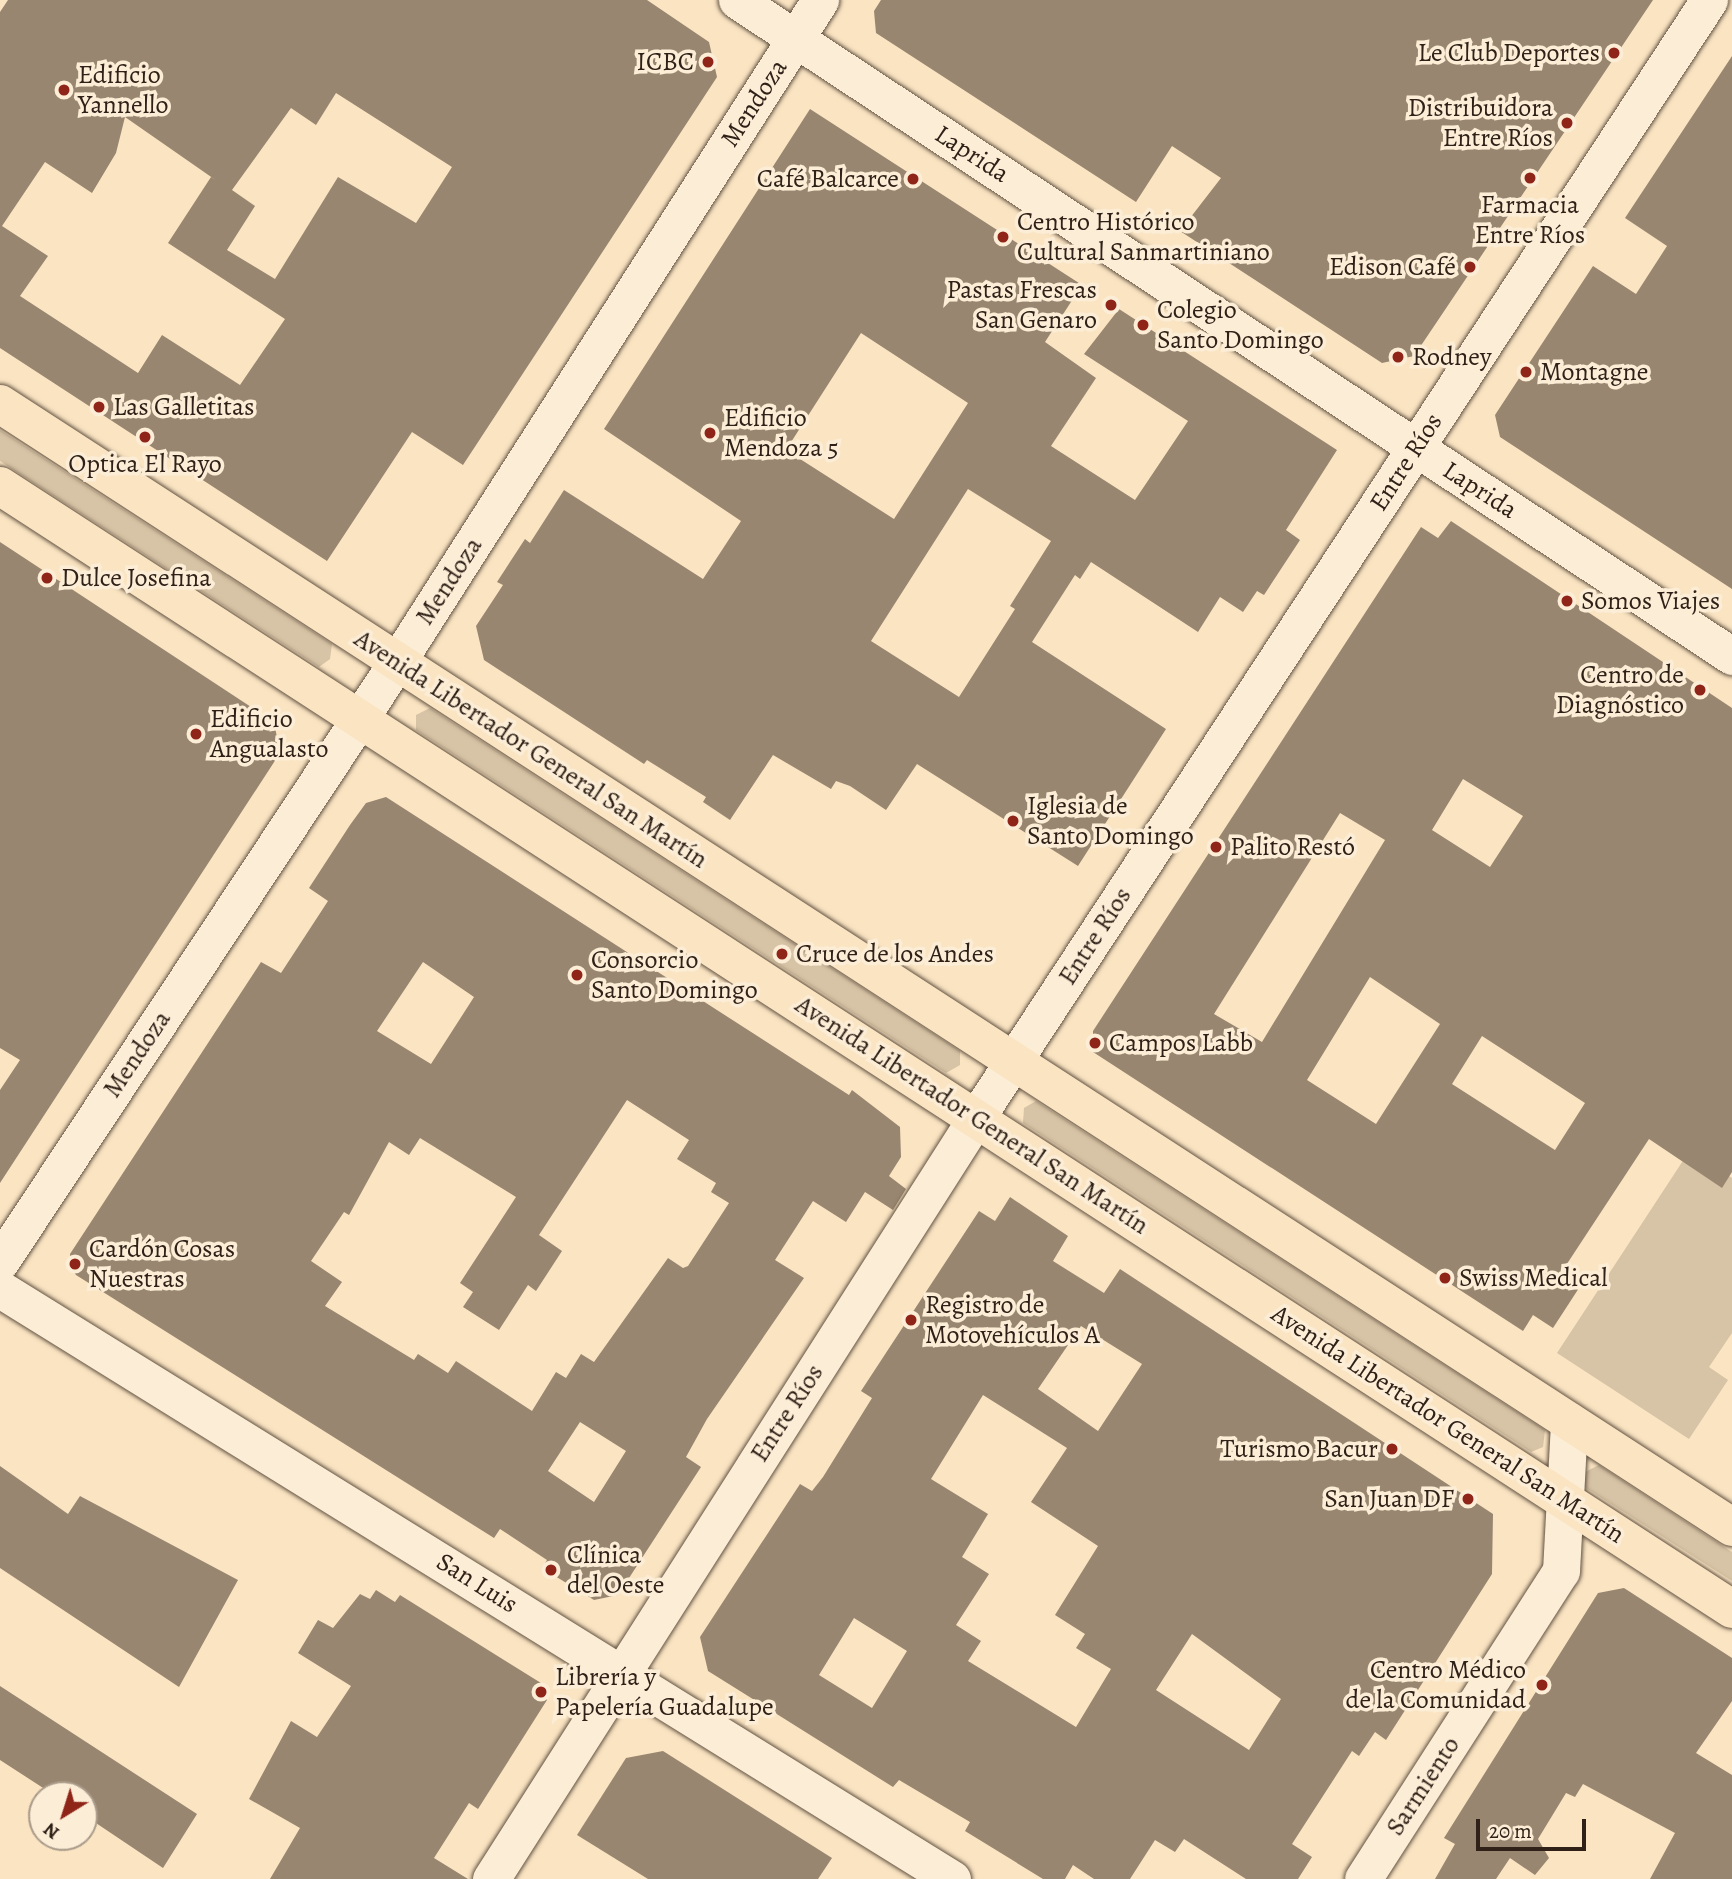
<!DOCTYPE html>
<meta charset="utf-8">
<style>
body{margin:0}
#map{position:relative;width:1732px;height:1879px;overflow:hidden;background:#fae4c2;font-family:Alegreya,serif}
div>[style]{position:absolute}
.green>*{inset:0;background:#d7c3a5}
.building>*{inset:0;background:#998670}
.roads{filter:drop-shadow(0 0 2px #625242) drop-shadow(0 0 2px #625242)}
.minor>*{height:37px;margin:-18.5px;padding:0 18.5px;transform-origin:18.5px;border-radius:18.5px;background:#fcedd7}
.major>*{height:38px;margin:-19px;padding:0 19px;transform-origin:19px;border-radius:19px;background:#fae4c2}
.dots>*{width:19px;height:19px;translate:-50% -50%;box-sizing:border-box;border:4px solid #fcedd7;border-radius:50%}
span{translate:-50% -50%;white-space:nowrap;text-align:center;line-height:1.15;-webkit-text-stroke:7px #fcedd7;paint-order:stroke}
.poi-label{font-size:26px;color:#2f2117}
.right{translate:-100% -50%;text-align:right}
.left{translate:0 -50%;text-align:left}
.street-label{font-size:26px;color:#2f2117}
.north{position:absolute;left:28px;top:1781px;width:70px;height:70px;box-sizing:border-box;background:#fcedd7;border:2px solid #aa9b8a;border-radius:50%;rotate:218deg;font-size:19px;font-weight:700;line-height:28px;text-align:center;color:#2f2117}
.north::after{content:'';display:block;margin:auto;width:24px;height:32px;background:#8f2418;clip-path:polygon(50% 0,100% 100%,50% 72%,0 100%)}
.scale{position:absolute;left:1476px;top:1819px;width:110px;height:32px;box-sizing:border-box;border:4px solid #2f2117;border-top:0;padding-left:9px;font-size:21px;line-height:24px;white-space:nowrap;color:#2f2117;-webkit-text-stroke:5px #fcedd7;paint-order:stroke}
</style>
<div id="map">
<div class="green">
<i style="clip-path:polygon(0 430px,332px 644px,330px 659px,319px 667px,0 461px)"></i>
<i style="clip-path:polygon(430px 708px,960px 1051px,960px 1065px,946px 1073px,416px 730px,416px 715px)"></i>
<i style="clip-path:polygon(1036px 1101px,1545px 1430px,1543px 1447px,1531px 1452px,1023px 1123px,1024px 1108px)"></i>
<i style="clip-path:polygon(1690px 1150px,1732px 1178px,1732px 1333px,1709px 1367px,1728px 1380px,1689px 1439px,1557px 1353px)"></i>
<i style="clip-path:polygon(1599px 1465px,1732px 1552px,1732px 1581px,1583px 1486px,1585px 1472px)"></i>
</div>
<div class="building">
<i style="clip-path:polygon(evenodd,8px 0,647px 0,709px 42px,717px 77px,463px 465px,412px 432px,327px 561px,0 348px,0 12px,8px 0,336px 93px,452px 167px,416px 223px,338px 177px,275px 279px,227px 250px,255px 206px,232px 190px,291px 108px,316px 125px,336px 93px,8px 0,125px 117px,217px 181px,211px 177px,168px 243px,285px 319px,240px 385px,162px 335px,138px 373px,20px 296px,48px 256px,2px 226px,45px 162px,92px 193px,116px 153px,125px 117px)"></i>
<i style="clip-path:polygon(881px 0,1653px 0,1414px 356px,1382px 363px,1180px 231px,1221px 178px,1172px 146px,1136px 202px,876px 33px,874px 11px)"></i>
<i style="clip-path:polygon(1732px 56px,1732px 589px,1500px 437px,1495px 415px,1593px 266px,1636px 294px,1667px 246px,1625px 218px)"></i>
<i style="clip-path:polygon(evenodd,810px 109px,1082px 285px,1045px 342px,1096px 378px,1051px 446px,1135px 500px,1188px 421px,1084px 354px,1119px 309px,1337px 450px,1286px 530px,1300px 540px,1264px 595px,1257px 591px,1243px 612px,1220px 597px,1198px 632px,1091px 562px,1080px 579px,1075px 575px,1032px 642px,1166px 729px,1078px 866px,917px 764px,886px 810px,850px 786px,836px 781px,831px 789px,773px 755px,730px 820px,703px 802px,706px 797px,647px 760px,644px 764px,484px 660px,476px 626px,503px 585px,497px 582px,525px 539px,530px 543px,564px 490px,703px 579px,741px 521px,604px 429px,810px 109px,861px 333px,968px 403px,894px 519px,786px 450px,861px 333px,810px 109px,968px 489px,1051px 541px,1010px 606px,1015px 609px,959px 697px,871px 641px,968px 489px)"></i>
<i style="clip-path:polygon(evenodd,1451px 521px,1732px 708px,1732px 1172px,1722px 1188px,1649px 1139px,1559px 1276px,1579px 1288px,1553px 1328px,1533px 1315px,1523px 1331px,1093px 1052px,1093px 1031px,1421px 527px,1438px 538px,1451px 521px,1463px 779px,1523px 816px,1490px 867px,1432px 830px,1463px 779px,1451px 521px,1340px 813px,1385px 840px,1262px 1042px,1214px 1014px,1340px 813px,1451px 521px,1370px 977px,1440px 1024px,1376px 1124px,1307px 1080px,1370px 977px,1451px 521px,1482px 1036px,1585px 1103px,1555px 1150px,1452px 1084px,1482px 1036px)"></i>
<i style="clip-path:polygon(0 542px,274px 722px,280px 753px,0 1183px,0 1090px,20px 1060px,0 1048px)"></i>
<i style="clip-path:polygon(evenodd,386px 797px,849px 1095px,852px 1090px,900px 1127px,901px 1157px,889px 1176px,906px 1189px,893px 1210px,865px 1192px,846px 1222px,813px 1201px,775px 1260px,804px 1278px,707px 1419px,686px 1457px,701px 1467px,618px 1595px,594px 1600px,542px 1568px,547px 1560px,500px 1529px,494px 1538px,76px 1275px,71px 1268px,70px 1254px,261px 962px,281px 973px,328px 901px,309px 888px,350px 825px,366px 803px,386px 797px,423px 962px,474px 997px,431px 1064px,377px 1031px,423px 962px,386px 797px,627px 1100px,689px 1140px,677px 1159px,716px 1183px,711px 1192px,729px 1203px,688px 1266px,683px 1268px,668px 1258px,594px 1362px,581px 1354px,566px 1378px,556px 1372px,532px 1411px,456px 1361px,448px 1373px,418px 1354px,414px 1360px,325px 1306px,342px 1282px,311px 1261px,344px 1212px,349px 1215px,389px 1142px,409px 1155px,420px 1138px,516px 1197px,460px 1283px,473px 1292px,463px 1307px,499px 1330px,528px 1285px,536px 1291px,562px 1251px,539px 1235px,627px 1100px,386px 797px,580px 1422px,626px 1451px,594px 1502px,548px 1471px,580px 1422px)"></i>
<i style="clip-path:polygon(evenodd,1010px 1197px,1068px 1236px,1053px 1261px,1104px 1293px,1120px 1269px,1493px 1514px,1492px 1574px,1386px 1740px,1375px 1732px,1359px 1756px,1352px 1751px,1292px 1844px,1312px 1857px,1298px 1879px,1246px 1879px,1184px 1839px,1175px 1852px,1155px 1840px,1130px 1879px,1094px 1879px,1073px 1865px,1065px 1879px,1043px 1879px,965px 1831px,970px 1822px,899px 1780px,893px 1787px,708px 1671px,700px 1637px,800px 1484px,812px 1491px,823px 1477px,872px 1398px,861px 1391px,979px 1211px,995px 1221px,1010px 1197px,1081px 1326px,1142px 1364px,1098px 1431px,1038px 1389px,1081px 1326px,1010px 1197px,983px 1395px,1067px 1448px,1031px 1502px,1098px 1546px,1055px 1615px,1085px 1634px,1076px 1648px,1111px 1669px,1076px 1727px,968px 1661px,981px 1641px,956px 1625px,989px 1574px,962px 1557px,988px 1514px,931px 1479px,983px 1395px,1010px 1197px,854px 1618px,907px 1651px,872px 1708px,819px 1675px,854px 1618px,1010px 1197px,1192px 1634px,1281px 1699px,1249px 1750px,1156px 1690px,1192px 1634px)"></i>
<i style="clip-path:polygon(0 1466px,68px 1514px,80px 1496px,238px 1580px,179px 1687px,0 1568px)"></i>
<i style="clip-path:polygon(1624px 1588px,1732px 1658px,1732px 1701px,1696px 1753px,1732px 1775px,1732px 1879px,1650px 1879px,1675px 1833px,1583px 1784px,1575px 1797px,1566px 1793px,1538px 1839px,1549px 1858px,1535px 1875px,1510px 1858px,1496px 1879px,1435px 1879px,1455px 1844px,1444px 1838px,1598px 1593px)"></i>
<i style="clip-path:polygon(376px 1590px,395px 1602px,400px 1595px,541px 1683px,547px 1700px,478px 1809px,469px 1803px,434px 1858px,468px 1879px,270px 1879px,300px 1828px,249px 1799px,291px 1721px,317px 1737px,351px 1686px,298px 1653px,318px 1620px,333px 1628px,360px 1594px,370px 1599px)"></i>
<i style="clip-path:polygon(0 1686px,197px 1814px,163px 1868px,84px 1815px,84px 1795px,54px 1795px,0 1760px)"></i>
<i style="clip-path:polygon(663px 1751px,832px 1858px,818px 1879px,648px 1879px,577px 1835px,626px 1758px)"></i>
</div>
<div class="roads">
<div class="minor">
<i style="left:737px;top:0;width:1192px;rotate:33.4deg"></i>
<i style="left:0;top:1262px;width:719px;rotate:-56.51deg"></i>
<i style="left:397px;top:662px;width:786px;rotate:-57.42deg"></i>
<i style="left:0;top:1289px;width:1120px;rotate:31.79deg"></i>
<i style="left:491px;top:1879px;width:902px;rotate:-57.49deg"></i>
<i style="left:976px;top:1118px;width:1337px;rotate:-56.75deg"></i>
<i style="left:1363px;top:1879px;width:366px;rotate:-57.3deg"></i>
<i style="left:1561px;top:1571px;width:150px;rotate:-86.9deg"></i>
</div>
<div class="major">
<i style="left:0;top:404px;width:2064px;rotate:32.96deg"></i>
<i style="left:0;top:486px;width:2064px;rotate:32.96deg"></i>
</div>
</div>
<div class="dots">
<i style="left:1614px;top:53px;background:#8f2418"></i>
<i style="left:708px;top:62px;background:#8f2418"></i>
<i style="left:64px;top:90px;background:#8f2418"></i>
<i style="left:1567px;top:123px;background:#8f2418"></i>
<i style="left:1530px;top:178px;background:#8f2418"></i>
<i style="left:913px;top:179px;background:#8f2418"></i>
<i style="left:1003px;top:237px;background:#8f2418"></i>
<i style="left:1470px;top:267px;background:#8f2418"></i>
<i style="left:1111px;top:305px;background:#8f2418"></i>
<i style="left:1143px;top:325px;background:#8f2418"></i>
<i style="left:1398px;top:357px;background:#8f2418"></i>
<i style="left:1526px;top:372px;background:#8f2418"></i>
<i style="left:99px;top:407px;background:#8f2418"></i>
<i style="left:710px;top:433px;background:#8f2418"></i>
<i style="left:145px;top:437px;background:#8f2418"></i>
<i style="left:47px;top:578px;background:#8f2418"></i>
<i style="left:1567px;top:601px;background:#8f2418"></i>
<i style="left:1700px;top:690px;background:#8f2418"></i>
<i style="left:196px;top:734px;background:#8f2418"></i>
<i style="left:1013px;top:821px;background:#8f2418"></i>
<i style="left:1216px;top:847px;background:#8f2418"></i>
<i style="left:782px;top:954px;background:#8f2418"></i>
<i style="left:577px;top:975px;background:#8f2418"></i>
<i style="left:1095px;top:1043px;background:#8f2418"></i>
<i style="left:75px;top:1264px;background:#8f2418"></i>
<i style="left:1445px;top:1278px;background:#8f2418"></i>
<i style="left:911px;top:1320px;background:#8f2418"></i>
<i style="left:1392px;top:1449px;background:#8f2418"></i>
<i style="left:1468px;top:1499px;background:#8f2418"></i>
<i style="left:551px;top:1570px;background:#8f2418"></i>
<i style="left:1542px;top:1685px;background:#8f2418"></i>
<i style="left:541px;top:1692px;background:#8f2418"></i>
</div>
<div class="poi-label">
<span class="right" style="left:1600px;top:53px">Le Club Deportes</span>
<span class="right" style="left:694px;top:62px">ICBC</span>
<span class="left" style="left:78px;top:90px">Edificio<br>Yannello</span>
<span class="right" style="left:1553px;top:123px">Distribuidora<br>Entre Ríos</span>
<span class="right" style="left:899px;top:179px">Café Balcarce</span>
<span style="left:1530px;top:220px">Farmacia<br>Entre Ríos</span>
<span class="left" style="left:1017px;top:237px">Centro Histórico<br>Cultural Sanmartiniano</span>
<span class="right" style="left:1456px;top:267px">Edison Café</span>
<span class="right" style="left:1097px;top:305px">Pastas Frescas<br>San Genaro</span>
<span class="left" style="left:1157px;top:325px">Colegio<br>Santo Domingo</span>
<span class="left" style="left:1412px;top:357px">Rodney</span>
<span class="left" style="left:1540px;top:372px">Montagne</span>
<span class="left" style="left:113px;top:407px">Las Galletitas</span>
<span class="left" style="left:724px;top:433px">Edificio<br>Mendoza 5</span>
<span style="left:145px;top:464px">Optica El Rayo</span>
<span class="left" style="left:61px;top:578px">Dulce Josefina</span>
<span class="left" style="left:1581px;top:601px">Somos Viajes</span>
<span class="right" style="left:1684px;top:690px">Centro de<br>Diagnóstico</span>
<span class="left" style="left:210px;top:734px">Edificio<br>Angualasto</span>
<span class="left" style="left:1027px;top:821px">Iglesia de<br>Santo Domingo</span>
<span class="left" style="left:1230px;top:847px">Palito Restó</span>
<span class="left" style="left:796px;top:954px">Cruce de los Andes</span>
<span class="left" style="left:591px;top:975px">Consorcio<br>Santo Domingo</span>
<span class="left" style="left:1109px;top:1043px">Campos Labb</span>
<span class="left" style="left:89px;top:1264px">Cardón Cosas<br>Nuestras</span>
<span class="left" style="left:1459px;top:1278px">Swiss Medical</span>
<span class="left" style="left:925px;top:1320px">Registro de<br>Motovehículos A</span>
<span class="right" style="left:1378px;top:1449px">Turismo Bacur</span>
<span class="right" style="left:1454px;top:1499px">San Juan DF</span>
<span class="left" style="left:567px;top:1570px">Clínica<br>del Oeste</span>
<span class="right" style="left:1526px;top:1685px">Centro Médico<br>de la Comunidad</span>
<span class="left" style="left:555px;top:1692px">Librería y<br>Papelería Guadalupe</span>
</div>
<div class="street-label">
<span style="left:754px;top:103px;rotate:-57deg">Mendoza</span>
<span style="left:972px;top:154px;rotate:33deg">Laprida</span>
<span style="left:1406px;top:462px;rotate:-57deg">Entre Ríos</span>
<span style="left:1480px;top:490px;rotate:33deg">Laprida</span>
<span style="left:449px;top:581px;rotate:-57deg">Mendoza</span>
<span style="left:531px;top:749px;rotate:33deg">Avenida Libertador General San Martín</span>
<span style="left:1095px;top:936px;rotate:-57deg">Entre Ríos</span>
<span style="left:137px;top:1054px;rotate:-56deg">Mendoza</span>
<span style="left:972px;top:1115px;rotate:33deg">Avenida Libertador General San Martín</span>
<span style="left:787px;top:1413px;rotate:-57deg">Entre Ríos</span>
<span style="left:1448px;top:1424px;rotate:33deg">Avenida Libertador General San Martín</span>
<span style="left:477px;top:1583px;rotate:32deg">San Luis</span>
<span style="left:1423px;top:1786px;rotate:-57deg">Sarmiento</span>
</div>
<div class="north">N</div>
<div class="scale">20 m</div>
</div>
